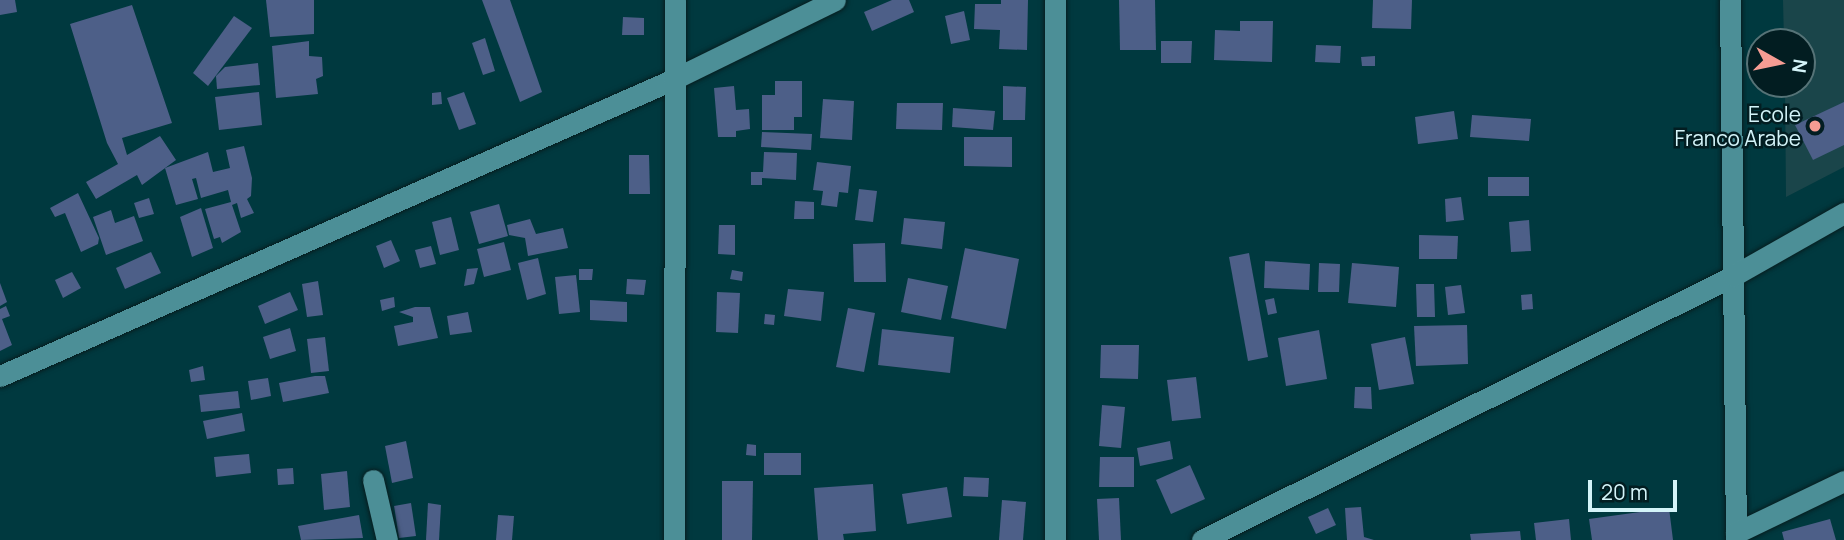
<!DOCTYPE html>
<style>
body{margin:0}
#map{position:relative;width:1844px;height:540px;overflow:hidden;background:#00393f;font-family:Manrope,sans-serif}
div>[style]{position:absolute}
.built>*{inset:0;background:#1a454a}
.building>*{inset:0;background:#4d5f88}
.roads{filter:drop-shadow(0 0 2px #071d1f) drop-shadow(0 0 2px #071d1f)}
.minor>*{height:21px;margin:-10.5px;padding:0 10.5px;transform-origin:10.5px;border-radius:10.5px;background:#4c8f97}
.dots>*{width:19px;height:19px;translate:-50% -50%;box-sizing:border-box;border:4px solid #021d21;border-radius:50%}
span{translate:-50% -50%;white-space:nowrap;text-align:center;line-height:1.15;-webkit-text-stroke:5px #021d21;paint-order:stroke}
.poi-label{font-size:21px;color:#d4f4f9}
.right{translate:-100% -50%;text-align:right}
.north{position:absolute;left:1746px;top:28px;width:70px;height:70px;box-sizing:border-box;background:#021d21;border:2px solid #567377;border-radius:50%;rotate:99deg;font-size:19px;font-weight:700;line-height:28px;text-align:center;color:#d4f4f9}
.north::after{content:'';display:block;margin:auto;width:24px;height:32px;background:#f59c93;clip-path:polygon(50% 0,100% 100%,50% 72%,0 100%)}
.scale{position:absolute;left:1588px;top:480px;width:89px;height:32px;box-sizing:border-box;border:4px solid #d4f4f9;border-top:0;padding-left:9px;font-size:21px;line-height:24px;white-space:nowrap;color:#d4f4f9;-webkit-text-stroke:5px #021d21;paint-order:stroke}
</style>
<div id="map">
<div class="built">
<i style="clip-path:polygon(1783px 0,1844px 0,1844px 167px,1786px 197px,1785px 84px,1802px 84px,1802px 42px,1784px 42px)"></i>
</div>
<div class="building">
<i style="clip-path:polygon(0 0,15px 0,17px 12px,0 15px)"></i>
<i style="clip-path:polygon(266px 0,314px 0,314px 34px,270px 37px)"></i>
<i style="clip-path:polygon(482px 0,510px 0,542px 92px,520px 102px)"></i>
<i style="clip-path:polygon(892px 0,909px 0,914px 12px,872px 31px,864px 12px)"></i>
<i style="clip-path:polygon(1001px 0,1028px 0,1027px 50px,999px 49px,1000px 30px,974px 29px,975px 4px,1001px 4px)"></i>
<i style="clip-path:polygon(1119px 0,1155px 0,1156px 50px,1120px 50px)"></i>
<i style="clip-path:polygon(1373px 0,1412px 0,1411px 29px,1372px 28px)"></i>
<i style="clip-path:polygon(132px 5px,172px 123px,122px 138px,127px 155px,160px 136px,176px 160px,142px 185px,137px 175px,96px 199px,86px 182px,118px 164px,107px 143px,70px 24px)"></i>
<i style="clip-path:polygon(964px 11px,970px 40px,951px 44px,945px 16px)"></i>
<i style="clip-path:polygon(234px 16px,252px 28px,208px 86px,193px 73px)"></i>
<i style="clip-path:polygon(623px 17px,644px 18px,644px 35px,622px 35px)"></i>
<i style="clip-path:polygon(1240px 21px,1273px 21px,1272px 62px,1214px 60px,1215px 30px,1240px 31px)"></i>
<i style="clip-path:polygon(485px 38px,495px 71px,483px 75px,472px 43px)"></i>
<i style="clip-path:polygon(309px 41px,309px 56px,322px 57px,323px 76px,316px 79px,318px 94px,276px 98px,272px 46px)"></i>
<i style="clip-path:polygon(1161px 41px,1192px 41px,1191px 63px,1161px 63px)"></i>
<i style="clip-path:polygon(1316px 45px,1341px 46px,1340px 63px,1315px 62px)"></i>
<i style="clip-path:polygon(1375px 56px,1375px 66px,1362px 66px,1361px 57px)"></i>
<i style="clip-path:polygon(258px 63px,260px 85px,217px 89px,216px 76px,225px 67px)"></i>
<i style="clip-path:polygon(775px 81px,802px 81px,802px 117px,794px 117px,794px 130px,762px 130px,762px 95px,775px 95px)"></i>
<i style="clip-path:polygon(734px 86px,736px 110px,749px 109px,750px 129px,736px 131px,736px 137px,718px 137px,714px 88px)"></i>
<i style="clip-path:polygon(1003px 86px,1026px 87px,1025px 120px,1003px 120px)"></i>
<i style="clip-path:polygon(259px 92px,262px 125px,219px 130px,215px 97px)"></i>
<i style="clip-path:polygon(441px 92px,442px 104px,432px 105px,432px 93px)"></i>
<i style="clip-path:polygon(464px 92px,476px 124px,459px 130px,447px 98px)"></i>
<i style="clip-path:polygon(823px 99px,854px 101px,852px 140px,820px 138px)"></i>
<i style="clip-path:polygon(1844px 102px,1844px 145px,1813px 160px,1795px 125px)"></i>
<i style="clip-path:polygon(897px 103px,943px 103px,942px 130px,896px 129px)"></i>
<i style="clip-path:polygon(953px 108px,995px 111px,993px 130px,952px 127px)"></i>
<i style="clip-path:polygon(1454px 111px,1458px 139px,1418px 144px,1415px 117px)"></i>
<i style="clip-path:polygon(1472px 115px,1531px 119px,1529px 141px,1470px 137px)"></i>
<i style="clip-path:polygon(762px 132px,812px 134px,811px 150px,761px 147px)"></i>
<i style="clip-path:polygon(964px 137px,1012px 137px,1012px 167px,964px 166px)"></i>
<i style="clip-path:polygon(244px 146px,252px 178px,251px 196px,247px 199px,254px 213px,241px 218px,237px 203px,232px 205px,241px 232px,222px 243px,220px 237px,214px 239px,205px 209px,231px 202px,228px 190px,201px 198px,196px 178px,192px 179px,198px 199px,176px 205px,165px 168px,208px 152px,213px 172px,230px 168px,226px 150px)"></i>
<i style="clip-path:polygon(764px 152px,797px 153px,796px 180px,762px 178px,762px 185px,751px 185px,751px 172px,763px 172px)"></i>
<i style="clip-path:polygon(629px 155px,649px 155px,650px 194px,629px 194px)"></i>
<i style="clip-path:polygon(817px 162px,851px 166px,848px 193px,839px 192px,837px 207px,821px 205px,823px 191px,813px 190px)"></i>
<i style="clip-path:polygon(1488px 177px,1529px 177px,1529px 196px,1488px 196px)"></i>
<i style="clip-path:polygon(859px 189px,877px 191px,873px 222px,855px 220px)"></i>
<i style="clip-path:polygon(78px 193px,99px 238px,98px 244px,81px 252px,65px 213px,55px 217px,50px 208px)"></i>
<i style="clip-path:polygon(1461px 197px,1464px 220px,1446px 222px,1445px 199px)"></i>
<i style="clip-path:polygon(149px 198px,154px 214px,139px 218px,134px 203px)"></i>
<i style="clip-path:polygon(795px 201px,814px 202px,814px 219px,794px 219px)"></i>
<i style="clip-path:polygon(499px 204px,508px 236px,479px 244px,470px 212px)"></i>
<i style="clip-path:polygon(201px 208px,213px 248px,192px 257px,180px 217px)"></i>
<i style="clip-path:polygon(111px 210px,115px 223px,134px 216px,143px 241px,106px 255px,93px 217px)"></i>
<i style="clip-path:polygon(451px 217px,459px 250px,440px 255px,432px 222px)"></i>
<i style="clip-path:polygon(904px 218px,945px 222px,942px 249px,901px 244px)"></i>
<i style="clip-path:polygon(530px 219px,536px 234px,563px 228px,568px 248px,528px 256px,525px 238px,509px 235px,507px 225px)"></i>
<i style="clip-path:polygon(1529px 220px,1531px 251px,1511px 252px,1509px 222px)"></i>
<i style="clip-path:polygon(719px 225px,735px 225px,735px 255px,718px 254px)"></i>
<i style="clip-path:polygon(1419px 235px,1458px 236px,1457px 259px,1419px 259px)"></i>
<i style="clip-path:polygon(391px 240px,400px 261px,384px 268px,376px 246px)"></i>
<i style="clip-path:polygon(504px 242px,511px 270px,484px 277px,477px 249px)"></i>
<i style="clip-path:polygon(885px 243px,886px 282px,854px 282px,853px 244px)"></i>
<i style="clip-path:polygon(431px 246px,436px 264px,420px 268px,415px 250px)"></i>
<i style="clip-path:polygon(965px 248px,1019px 259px,1006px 329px,951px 318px)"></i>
<i style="clip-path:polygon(151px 252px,161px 273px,125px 289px,116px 268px)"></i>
<i style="clip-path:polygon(1249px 253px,1268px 357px,1248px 361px,1229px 257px)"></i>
<i style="clip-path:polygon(538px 258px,546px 294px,527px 300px,518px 263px)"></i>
<i style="clip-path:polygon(1265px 261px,1310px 264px,1309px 290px,1264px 288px)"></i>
<i style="clip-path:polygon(1319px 263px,1340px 264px,1339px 292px,1318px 292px)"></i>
<i style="clip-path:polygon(1352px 263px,1399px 267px,1396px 307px,1348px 303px)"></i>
<i style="clip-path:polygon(478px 268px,474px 284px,464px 286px,467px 269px)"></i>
<i style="clip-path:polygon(579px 269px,593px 269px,592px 280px,579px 280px)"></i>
<i style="clip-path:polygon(732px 270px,743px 272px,742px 281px,730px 279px)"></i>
<i style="clip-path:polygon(72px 272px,81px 288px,63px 298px,55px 280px)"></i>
<i style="clip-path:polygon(576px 275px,580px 312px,559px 314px,555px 277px)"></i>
<i style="clip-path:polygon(908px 278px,948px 286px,941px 320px,901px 312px)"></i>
<i style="clip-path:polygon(627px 279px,646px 280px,644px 295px,626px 294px)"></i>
<i style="clip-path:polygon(318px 281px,323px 315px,307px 317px,302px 284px)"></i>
<i style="clip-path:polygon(0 283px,7px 302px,0 306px)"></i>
<i style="clip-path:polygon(1416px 284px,1434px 284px,1435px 317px,1417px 317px)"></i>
<i style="clip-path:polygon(1461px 285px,1465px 313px,1448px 315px,1445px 287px)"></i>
<i style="clip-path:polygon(788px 289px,824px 292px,821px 321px,784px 316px)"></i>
<i style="clip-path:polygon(290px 292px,298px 310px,265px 324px,258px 306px)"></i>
<i style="clip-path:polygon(717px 292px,740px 293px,738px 333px,716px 332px)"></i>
<i style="clip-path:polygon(1532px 294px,1533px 309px,1522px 310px,1521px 295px)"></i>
<i style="clip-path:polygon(394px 297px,395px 307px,382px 311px,380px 300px)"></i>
<i style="clip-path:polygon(1274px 298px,1277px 313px,1268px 315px,1265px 300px)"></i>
<i style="clip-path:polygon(590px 300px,627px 302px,627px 322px,590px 320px)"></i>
<i style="clip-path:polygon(6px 306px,10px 316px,2px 319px,12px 345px,0 351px,0 309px)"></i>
<i style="clip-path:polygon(415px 307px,430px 307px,438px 338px,398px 346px,394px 326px,413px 322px,413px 317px,399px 312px)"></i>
<i style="clip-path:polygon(848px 308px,875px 313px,864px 372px,836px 367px)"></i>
<i style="clip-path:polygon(468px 312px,472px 332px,450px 335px,447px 316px)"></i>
<i style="clip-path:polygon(765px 314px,775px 315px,774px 325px,764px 324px)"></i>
<i style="clip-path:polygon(1467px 325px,1468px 364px,1416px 366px,1414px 326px)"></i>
<i style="clip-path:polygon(290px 328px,296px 351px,270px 359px,263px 337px)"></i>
<i style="clip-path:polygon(882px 329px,954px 337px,950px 373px,878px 365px)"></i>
<i style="clip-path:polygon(1319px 330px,1327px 379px,1286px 386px,1278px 338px)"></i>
<i style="clip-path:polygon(325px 337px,329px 371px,311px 373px,307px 339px)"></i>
<i style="clip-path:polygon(1405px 337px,1414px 384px,1379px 390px,1371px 344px)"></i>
<i style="clip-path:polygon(1101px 345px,1139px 345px,1138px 379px,1100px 378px)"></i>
<i style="clip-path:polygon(203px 366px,205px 380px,191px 382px,189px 370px)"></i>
<i style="clip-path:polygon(315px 376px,325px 376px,329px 393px,283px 402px,279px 383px)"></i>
<i style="clip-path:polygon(1196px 377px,1201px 418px,1172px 421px,1167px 380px)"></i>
<i style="clip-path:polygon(268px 378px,271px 396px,251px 400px,248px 381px)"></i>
<i style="clip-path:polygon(1355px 387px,1371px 387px,1372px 409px,1354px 408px)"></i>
<i style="clip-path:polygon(238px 391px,240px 408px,201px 412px,199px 395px)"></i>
<i style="clip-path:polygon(1102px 405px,1125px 407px,1121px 448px,1099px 446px)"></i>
<i style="clip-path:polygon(242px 413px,245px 431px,207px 439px,203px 421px)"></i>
<i style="clip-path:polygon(406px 441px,413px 478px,392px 483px,385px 446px)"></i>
<i style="clip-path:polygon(1170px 441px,1173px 459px,1140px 466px,1137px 448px)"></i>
<i style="clip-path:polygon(747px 444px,756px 445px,756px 456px,746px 455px)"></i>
<i style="clip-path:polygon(764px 453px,801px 453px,801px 475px,764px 475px)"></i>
<i style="clip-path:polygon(249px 454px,251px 473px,216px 477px,214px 457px)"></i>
<i style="clip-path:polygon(1100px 457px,1134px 457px,1134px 487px,1099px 487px)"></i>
<i style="clip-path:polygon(1190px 465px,1205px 499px,1171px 514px,1156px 480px)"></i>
<i style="clip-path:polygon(293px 468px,294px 484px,278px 485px,277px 469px)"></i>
<i style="clip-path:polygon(347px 471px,350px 507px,324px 510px,321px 474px)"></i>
<i style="clip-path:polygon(964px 477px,989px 478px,988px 497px,963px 496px)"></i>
<i style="clip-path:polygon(722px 481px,753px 481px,752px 540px,722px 540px)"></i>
<i style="clip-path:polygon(873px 484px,876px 531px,843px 534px,844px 540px,818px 540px,814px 488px)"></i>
<i style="clip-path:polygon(947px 487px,952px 517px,907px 524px,902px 494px)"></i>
<i style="clip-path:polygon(1119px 498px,1121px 540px,1099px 540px,1097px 499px)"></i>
<i style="clip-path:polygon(1002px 500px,1026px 502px,1023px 540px,999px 540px)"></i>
<i style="clip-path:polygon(411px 503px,416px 536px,399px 538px,394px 506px)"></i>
<i style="clip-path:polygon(428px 503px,441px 505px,439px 540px,426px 540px)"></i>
<i style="clip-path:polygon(1361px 507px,1364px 537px,1374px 540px,1347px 540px,1345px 508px)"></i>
<i style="clip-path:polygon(1328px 508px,1336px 525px,1316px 534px,1308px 517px)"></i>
<i style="clip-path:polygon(1669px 508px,1673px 540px,1592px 540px,1589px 519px)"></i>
<i style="clip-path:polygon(359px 515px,363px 538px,301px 540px,298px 526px)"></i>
<i style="clip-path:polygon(498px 515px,514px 516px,512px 540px,496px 540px)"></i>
<i style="clip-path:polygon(1569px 519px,1571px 540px,1536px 540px,1534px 523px)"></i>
<i style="clip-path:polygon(1830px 519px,1836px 540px,1784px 540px,1782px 532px)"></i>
<i style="clip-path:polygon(1520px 531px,1521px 540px,1471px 540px,1470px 534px)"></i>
</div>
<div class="roads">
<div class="minor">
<i style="left:1055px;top:0;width:540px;rotate:90deg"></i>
<i style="left:1730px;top:0;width:540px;rotate:89.36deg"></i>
<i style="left:0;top:376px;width:737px;rotate:-23.78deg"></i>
<i style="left:674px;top:79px;width:179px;rotate:-26.1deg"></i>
<i style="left:373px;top:480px;width:62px;rotate:76.9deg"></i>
<i style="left:1736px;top:533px;width:120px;rotate:-25.7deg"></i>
<i style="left:674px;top:540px;width:540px;rotate:-89.89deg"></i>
<i style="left:1202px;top:540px;width:593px;rotate:-26.44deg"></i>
<i style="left:1733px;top:276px;width:128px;rotate:-29.6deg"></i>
</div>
</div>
<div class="dots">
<i style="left:1815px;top:126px;background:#f59c93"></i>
</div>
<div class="poi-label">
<span class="right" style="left:1801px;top:126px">Ecole<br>Franco Arabe</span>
</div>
<div class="north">N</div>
<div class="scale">20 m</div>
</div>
